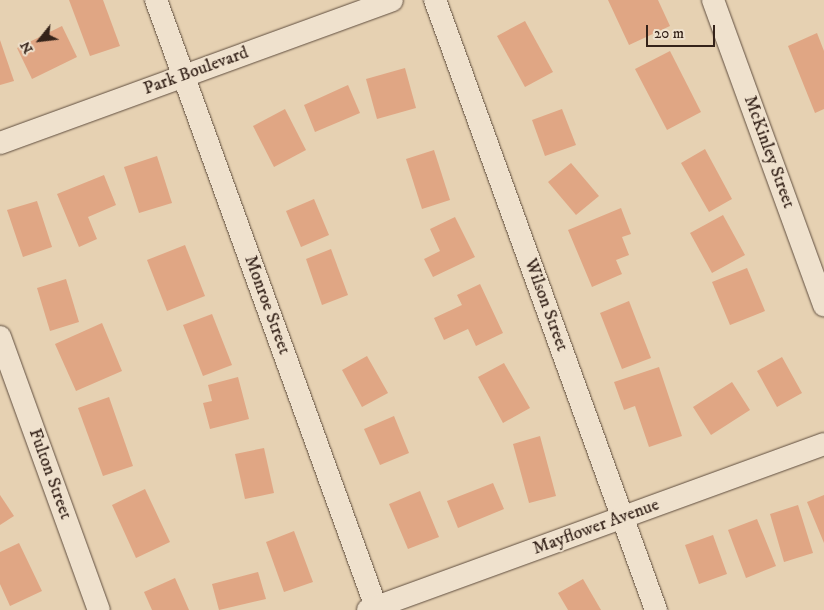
<!DOCTYPE html>
<style>
body{margin:0}
#map{position:relative;width:824px;height:610px;overflow:hidden;background:#e6d1b2;font-family:"IM FELL DW Pica",serif}
div>[style]{position:absolute}
.building>*{inset:0;background:#e0a684}
.roads{filter:drop-shadow(0 0 1px #604e3f) drop-shadow(0 0 1px #604e3f)}
.minor>*{height:22px;margin:-11px;padding:0 11px;transform-origin:11px;border-radius:11px;background:#efe1cd}
span{translate:-50% -50%;white-space:nowrap;text-align:center;line-height:1.15;-webkit-text-stroke:4px #efe1cd;paint-order:stroke}
.street-label{font-size:18px;color:#342219}
.north{position:absolute;left:15px;top:15px;width:50px;height:50px;-webkit-text-stroke:4px #efe1cd;paint-order:stroke;rotate:241deg;font-size:14px;font-weight:700;line-height:20px;text-align:center;color:#342219}
.north::after{content:'';display:block;margin:auto;width:18px;height:22px;background:#342219;clip-path:polygon(50% 0,100% 100%,50% 72%,0 100%)}
.scale{position:absolute;left:646px;top:25px;width:69px;height:22px;box-sizing:border-box;border:2px solid #342219;border-top:0;padding-left:6px;font-size:15px;line-height:18px;white-space:nowrap;color:#342219;-webkit-text-stroke:4px #efe1cd;paint-order:stroke}
</style>
<div id="map">
<div class="building">
<i style="clip-path:polygon(69px 0,103px 0,120px 46px,90px 56px)"></i>
<i style="clip-path:polygon(608px 0,658px 0,670px 26px,629px 45px)"></i>
<i style="clip-path:polygon(525px 21px,553px 72px,525px 87px,497px 36px)"></i>
<i style="clip-path:polygon(62px 26px,77px 57px,32px 79px,17px 48px)"></i>
<i style="clip-path:polygon(817px 33px,824px 51px,824px 109px,815px 113px,788px 46px)"></i>
<i style="clip-path:polygon(0 40px,14px 81px,0 85px)"></i>
<i style="clip-path:polygon(670px 51px,701px 112px,667px 130px,635px 69px)"></i>
<i style="clip-path:polygon(405px 68px,416px 108px,377px 119px,366px 79px)"></i>
<i style="clip-path:polygon(348px 85px,360px 113px,315px 132px,304px 105px)"></i>
<i style="clip-path:polygon(285px 109px,306px 150px,274px 167px,253px 126px)"></i>
<i style="clip-path:polygon(562px 109px,576px 145px,545px 156px,532px 120px)"></i>
<i style="clip-path:polygon(705px 149px,732px 199px,709px 212px,681px 163px)"></i>
<i style="clip-path:polygon(434px 150px,450px 200px,422px 209px,406px 159px)"></i>
<i style="clip-path:polygon(157px 156px,172px 203px,139px 213px,124px 167px)"></i>
<i style="clip-path:polygon(571px 163px,599px 196px,576px 215px,548px 182px)"></i>
<i style="clip-path:polygon(104px 175px,116px 205px,88px 217px,97px 239px,79px 247px,57px 194px)"></i>
<i style="clip-path:polygon(314px 199px,329px 235px,301px 247px,286px 211px)"></i>
<i style="clip-path:polygon(37px 201px,52px 247px,23px 257px,7px 210px)"></i>
<i style="clip-path:polygon(621px 208px,631px 234px,622px 237px,629px 255px,616px 260px,622px 274px,592px 287px,568px 230px)"></i>
<i style="clip-path:polygon(723px 215px,745px 255px,712px 273px,690px 233px)"></i>
<i style="clip-path:polygon(455px 217px,475px 257px,433px 277px,424px 259px,440px 251px,430px 229px)"></i>
<i style="clip-path:polygon(185px 245px,205px 296px,167px 311px,147px 260px)"></i>
<i style="clip-path:polygon(331px 249px,348px 295px,322px 305px,306px 259px)"></i>
<i style="clip-path:polygon(747px 268px,765px 311px,730px 325px,712px 282px)"></i>
<i style="clip-path:polygon(66px 279px,79px 322px,50px 331px,37px 288px)"></i>
<i style="clip-path:polygon(480px 284px,503px 333px,476px 346px,468px 329px,444px 340px,434px 318px,462px 305px,457px 295px)"></i>
<i style="clip-path:polygon(629px 301px,651px 358px,622px 369px,600px 313px)"></i>
<i style="clip-path:polygon(212px 314px,232px 365px,203px 376px,183px 325px)"></i>
<i style="clip-path:polygon(102px 323px,122px 371px,76px 391px,55px 344px)"></i>
<i style="clip-path:polygon(367px 356px,388px 393px,362px 407px,342px 370px)"></i>
<i style="clip-path:polygon(782px 357px,802px 393px,777px 407px,757px 371px)"></i>
<i style="clip-path:polygon(504px 363px,530px 408px,503px 423px,478px 377px)"></i>
<i style="clip-path:polygon(659px 367px,682px 436px,649px 447px,635px 406px,624px 410px,614px 382px)"></i>
<i style="clip-path:polygon(238px 377px,249px 419px,210px 429px,203px 403px,212px 401px,208px 385px)"></i>
<i style="clip-path:polygon(732px 382px,750px 410px,711px 435px,693px 407px)"></i>
<i style="clip-path:polygon(109px 397px,133px 466px,103px 476px,78px 408px)"></i>
<i style="clip-path:polygon(394px 416px,409px 453px,380px 465px,364px 429px)"></i>
<i style="clip-path:polygon(540px 436px,556px 496px,529px 503px,513px 444px)"></i>
<i style="clip-path:polygon(264px 448px,274px 493px,245px 499px,235px 454px)"></i>
<i style="clip-path:polygon(493px 483px,504px 509px,458px 528px,447px 501px)"></i>
<i style="clip-path:polygon(145px 489px,170px 542px,136px 558px,112px 505px)"></i>
<i style="clip-path:polygon(420px 491px,439px 537px,408px 549px,389px 504px)"></i>
<i style="clip-path:polygon(0 495px,14px 516px,0 525px)"></i>
<i style="clip-path:polygon(824px 495px,824px 543px,807px 502px)"></i>
<i style="clip-path:polygon(798px 505px,813px 553px,784px 562px,770px 514px)"></i>
<i style="clip-path:polygon(757px 519px,776px 566px,746px 578px,728px 530px)"></i>
<i style="clip-path:polygon(294px 531px,313px 582px,284px 592px,266px 542px)"></i>
<i style="clip-path:polygon(713px 535px,727px 574px,699px 584px,685px 545px)"></i>
<i style="clip-path:polygon(19px 543px,42px 591px,10px 606px,0 584px,0 552px)"></i>
<i style="clip-path:polygon(258px 572px,266px 599px,219px 610px,212px 584px)"></i>
<i style="clip-path:polygon(175px 578px,189px 610px,152px 610px,144px 592px)"></i>
<i style="clip-path:polygon(583px 579px,601px 610px,568px 610px,558px 593px)"></i>
</div>
<div class="roads">
<div class="minor">
<i style="left:156px;top:0;width:649px;rotate:70.08deg"></i>
<i style="left:435px;top:0;width:649px;rotate:70.08deg"></i>
<i style="left:713px;top:0;width:325px;rotate:70deg"></i>
<i style="left:0;top:143px;width:417px;rotate:-20deg"></i>
<i style="left:0;top:337px;width:290px;rotate:70.1deg"></i>
<i style="left:368px;top:610px;width:485px;rotate:-20deg"></i>
</div>
</div>
<div class="street-label">
<span style="left:196px;top:71px;rotate:-20deg">Park Boulevard</span>
<span style="left:769px;top:152px;rotate:70deg">McKinley Street</span>
<span style="left:267px;top:305px;rotate:70deg">Monroe Street</span>
<span style="left:546px;top:305px;rotate:70deg">Wilson Street</span>
<span style="left:50px;top:474px;rotate:70deg">Fulton Street</span>
<span style="left:596px;top:527px;rotate:-20deg">Mayflower Avenue</span>
</div>
<div class="north">N</div>
<div class="scale">20 m</div>
</div>
